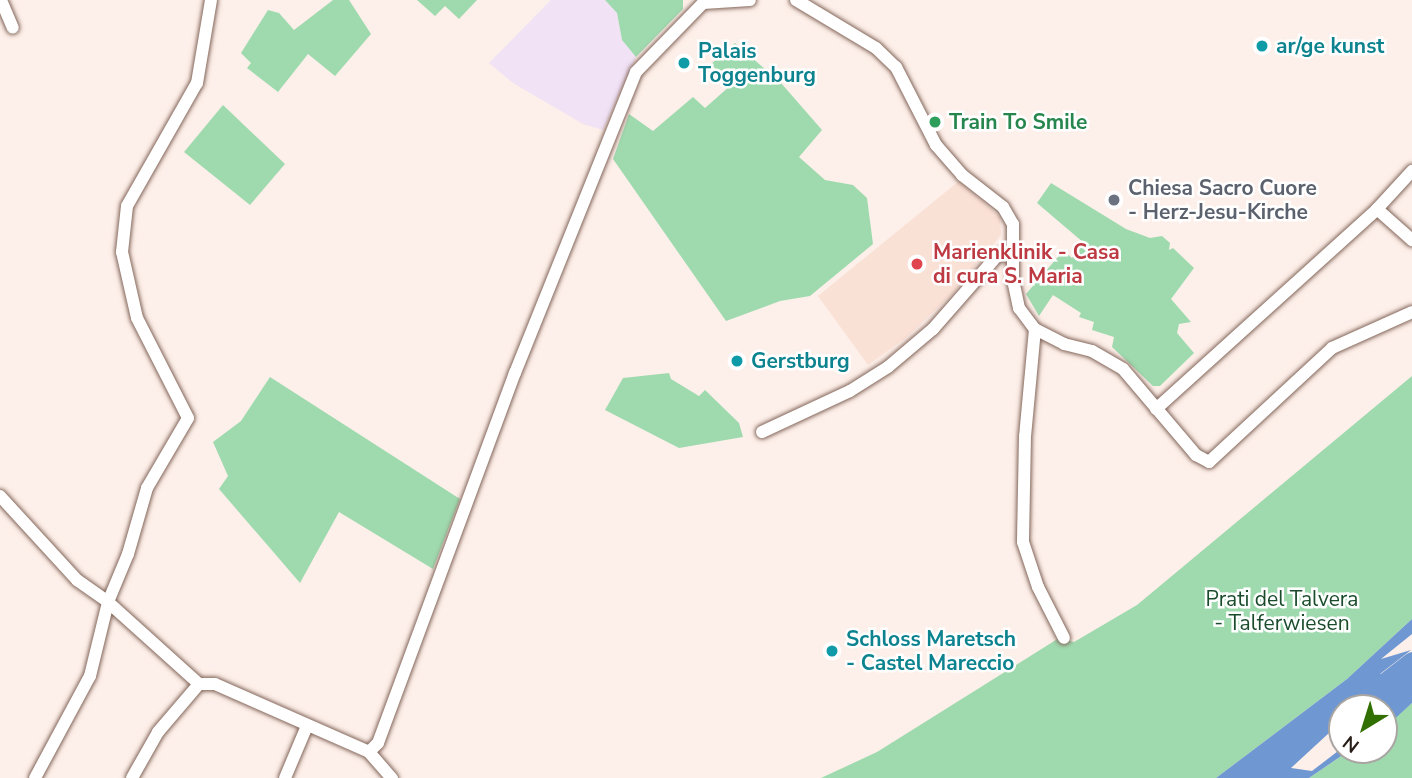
<!DOCTYPE html>
<style>
body{margin:0}
#map{position:relative;width:1412px;height:778px;overflow:hidden;background:#fdefe9;font-family:"Nunito Sans",sans-serif}
div>[style]{position:absolute}
.built>*{inset:0;background:#fae1d6}
.education>*{inset:0;background:#f1e2f6}
.green>*{inset:0;background:#9fdaaf}
.water>*{inset:0;background:#6f97d1}
.river>*{height:21px;margin:-10.5px;padding:0 10.5px;transform-origin:10.5px;border-radius:10.5px;background:#6f97d1}
.roads{filter:drop-shadow(0 0 2px #83665a) drop-shadow(0 0 2px #83665a)}
.minor>*{height:12px;margin:-6px;padding:0 6px;transform-origin:6px;border-radius:6px;background:#fff}
.dots>*{width:19px;height:19px;translate:-50% -50%;box-sizing:border-box;border:4px solid #fff;border-radius:50%}
span{translate:-50% -50%;white-space:nowrap;text-align:center;line-height:1.15;-webkit-text-stroke:5px #fff;paint-order:stroke}
.culture-label{font-size:21px;color:#0d838f;font-weight:700}
.left{translate:0 -50%;text-align:left}
.leisure-label{font-size:21px;color:#27864d;font-weight:700}
.worship-label{font-size:21px;color:#5b616d;font-weight:700}
.health-label{font-size:21px;color:#be3a42;font-weight:700}
.park-label{font-size:21px;color:#1a4c2c}
.north{position:absolute;left:1328px;top:694px;width:70px;height:70px;box-sizing:border-box;background:#fff;border:2px solid #a9a5a3;border-radius:50%;rotate:218deg;font-size:19px;font-weight:700;line-height:28px;text-align:center;color:#291d18}
.north::after{content:'';display:block;margin:auto;width:24px;height:32px;background:#316f00;clip-path:polygon(50% 0,100% 100%,50% 72%,0 100%)}
</style>
<div id="map">
<div class="built">
<i style="clip-path:polygon(959px 181px,1000px 217px,1001px 235px,953px 293px,907px 337px,868px 365px,818px 296px)"></i>
</div>
<div class="education">
<i style="clip-path:polygon(551px 0,605px 0,617px 13px,622px 40px,636px 57px,603px 130px,583px 124px,513px 83px,489px 63px)"></i>
</div>
<div class="green">
<i style="clip-path:polygon(333px 0,349px 0,371px 34px,335px 76px,308px 54px,278px 92px,247px 68px,251px 63px,241px 53px,268px 10px,279px 13px,294px 30px)"></i>
<i style="clip-path:polygon(417px 0,477px 0,459px 19px,445px 6px,435px 16px)"></i>
<i style="clip-path:polygon(605px 0,683px 0,683px 9px,636px 57px,622px 40px,617px 13px)"></i>
<i style="clip-path:polygon(735px 43px,781px 83px,822px 130px,799px 157px,825px 180px,853px 185px,867px 198px,873px 244px,810px 296px,780px 301px,726px 321px,613px 159px,629px 114px,653px 131px,693px 97px,705px 108px,731px 85px,711px 64px)"></i>
<i style="clip-path:polygon(223px 105px,285px 164px,250px 205px,184px 152px)"></i>
<i style="clip-path:polygon(1051px 183px,1126px 229px,1150px 238px,1162px 236px,1170px 243px,1169px 250px,1173px 248px,1194px 268px,1171px 299px,1191px 322px,1179px 324px,1177px 333px,1194px 353px,1160px 386px,1153px 386px,1112px 347px,1114px 337px,1092px 330px,1094px 322px,1079px 317px,1081px 313px,1053px 295px,1039px 316px,1026px 294px,1063px 251px,1072px 258px,1084px 243px,1037px 203px)"></i>
<i style="clip-path:polygon(669px 373px,671px 379px,699px 396px,705px 390px,739px 423px,743px 437px,679px 448px,605px 410px,623px 378px)"></i>
<i style="clip-path:polygon(1412px 376px,1412px 619px,1347px 679px,1216px 778px,821px 778px,877px 752px,1059px 638px,1074px 642px,1137px 605px)"></i>
<i style="clip-path:polygon(270px 377px,460px 499px,433px 569px,339px 512px,300px 583px,219px 489px,228px 476px,213px 442px,241px 421px)"></i>
<i style="clip-path:polygon(1412px 703px,1412px 778px,1309px 778px,1350px 750px,1384px 750px,1384px 727px)"></i>
</div>
<div class="water">
<i style="clip-path:polygon(1412px 619px,1412px 634px,1381px 659px,1411px 650px,1380px 674px,1399px 678px,1412px 669px,1412px 703px,1390px 723px,1384px 727px,1384px 708px,1342px 708px,1342px 721px,1291px 768px,1312px 771px,1342px 748px,1350px 750px,1309px 778px,1216px 778px,1347px 679px)"></i>
</div>
<div class="river">
<i style="left:1353px;top:708px;width:75px;rotate:-37.9deg"></i>
</div>
<div class="roads">
<div class="minor">
<i style="left:1px;top:0;width:30px;rotate:67deg"></i>
<i style="left:796px;top:0;width:93px;rotate:31deg"></i>
<i style="left:876px;top:48px;width:28px;rotate:44deg"></i>
<i style="left:896px;top:67px;width:88px;rotate:62.9deg"></i>
<i style="left:936px;top:145px;width:40px;rotate:49deg"></i>
<i style="left:962px;top:175px;width:52px;rotate:38deg"></i>
<i style="left:1003px;top:207px;width:20px;rotate:60deg"></i>
<i style="left:1013px;top:224px;width:56px;rotate:90deg"></i>
<i style="left:1013px;top:280px;width:29px;rotate:78deg"></i>
<i style="left:1019px;top:308px;width:26px;rotate:53deg"></i>
<i style="left:1035px;top:329px;width:33px;rotate:27deg"></i>
<i style="left:1064px;top:344px;width:29px;rotate:14deg"></i>
<i style="left:1092px;top:351px;width:36px;rotate:30deg"></i>
<i style="left:1123px;top:369px;width:113px;rotate:49.7deg"></i>
<i style="left:1196px;top:455px;width:15px;rotate:28deg"></i>
<i style="left:1209px;top:462px;width:168px;rotate:-42.8deg"></i>
<i style="left:1332px;top:348px;width:88px;rotate:-24.2deg"></i>
<i style="left:703px;top:3px;width:47px;rotate:-3.7deg"></i>
<i style="left:1377px;top:209px;width:47px;rotate:41.5deg"></i>
<i style="left:1035px;top:329px;width:107px;rotate:95.3deg"></i>
<i style="left:1025px;top:436px;width:106px;rotate:91.1deg"></i>
<i style="left:1023px;top:542px;width:47px;rotate:71.6deg"></i>
<i style="left:1038px;top:587px;width:57px;rotate:63deg"></i>
<i style="left:1156px;top:409px;width:298px;rotate:-42.1deg"></i>
<i style="left:1377px;top:209px;width:52px;rotate:-47.4deg"></i>
<i style="left:762px;top:432px;width:97px;rotate:-25deg"></i>
<i style="left:850px;top:391px;width:45px;rotate:-32.3deg"></i>
<i style="left:888px;top:367px;width:59px;rotate:-40.2deg"></i>
<i style="left:933px;top:329px;width:97px;rotate:-48.8deg"></i>
<i style="left:997px;top:256px;width:15px;rotate:-11deg"></i>
<i style="left:0;top:496px;width:114px;rotate:47.5deg"></i>
<i style="left:77px;top:580px;width:38px;rotate:35deg"></i>
<i style="left:108px;top:602px;width:122px;rotate:42deg"></i>
<i style="left:199px;top:684px;width:16px"></i>
<i style="left:215px;top:684px;width:168px;rotate:23.8deg"></i>
<i style="left:369px;top:752px;width:13px;rotate:-45deg"></i>
<i style="left:378px;top:743px;width:395px;rotate:-69.7deg"></i>
<i style="left:515px;top:373px;width:324px;rotate:-68.1deg"></i>
<i style="left:636px;top:72px;width:96px;rotate:-45.8deg"></i>
<i style="left:369px;top:752px;width:35px;rotate:49deg"></i>
<i style="left:35px;top:778px;width:116px;rotate:-61.7deg"></i>
<i style="left:90px;top:676px;width:76px;rotate:-76.3deg"></i>
<i style="left:108px;top:602px;width:52px;rotate:-67.4deg"></i>
<i style="left:128px;top:554px;width:69px;rotate:-73.9deg"></i>
<i style="left:147px;top:488px;width:81px;rotate:-59.6deg"></i>
<i style="left:188px;top:418px;width:112px;rotate:-117deg"></i>
<i style="left:137px;top:318px;width:68px;rotate:-102.8deg"></i>
<i style="left:122px;top:252px;width:46px;rotate:-83.8deg"></i>
<i style="left:127px;top:206px;width:142px;rotate:-60.4deg"></i>
<i style="left:197px;top:83px;width:84px;rotate:-80.4deg"></i>
<i style="left:132px;top:778px;width:53px;rotate:-60.5deg"></i>
<i style="left:158px;top:732px;width:63px;rotate:-49.5deg"></i>
<i style="left:285px;top:778px;width:56px;rotate:-67.1deg"></i>
</div>
</div>
<div class="dots">
<i style="left:1262px;top:46px;background:#0f9aa8"></i>
<i style="left:684px;top:63px;background:#0f9aa8"></i>
<i style="left:935px;top:122px;background:#2e9e5b"></i>
<i style="left:1114px;top:200px;background:#6b7280"></i>
<i style="left:917px;top:264px;background:#e0444e"></i>
<i style="left:737px;top:361px;background:#0f9aa8"></i>
<i style="left:832px;top:651px;background:#0f9aa8"></i>
</div>
<div class="culture-label">
<span class="left" style="left:1276px;top:46px">ar/ge kunst</span>
<span class="left" style="left:698px;top:63px">Palais<br>Toggenburg</span>
<span class="left" style="left:751px;top:361px">Gerstburg</span>
<span class="left" style="left:846px;top:651px">Schloss Maretsch<br>- Castel Mareccio</span>
</div>
<div class="leisure-label">
<span class="left" style="left:949px;top:122px">Train To Smile</span>
</div>
<div class="worship-label">
<span class="left" style="left:1128px;top:200px">Chiesa Sacro Cuore<br>- Herz-Jesu-Kirche</span>
</div>
<div class="health-label">
<span class="left" style="left:933px;top:264px">Marienklinik - Casa<br>di cura S. Maria</span>
</div>
<div class="park-label">
<span style="left:1282px;top:611px">Prati del Talvera<br>- Talferwiesen</span>
</div>
<div class="north">N</div>
</div>
